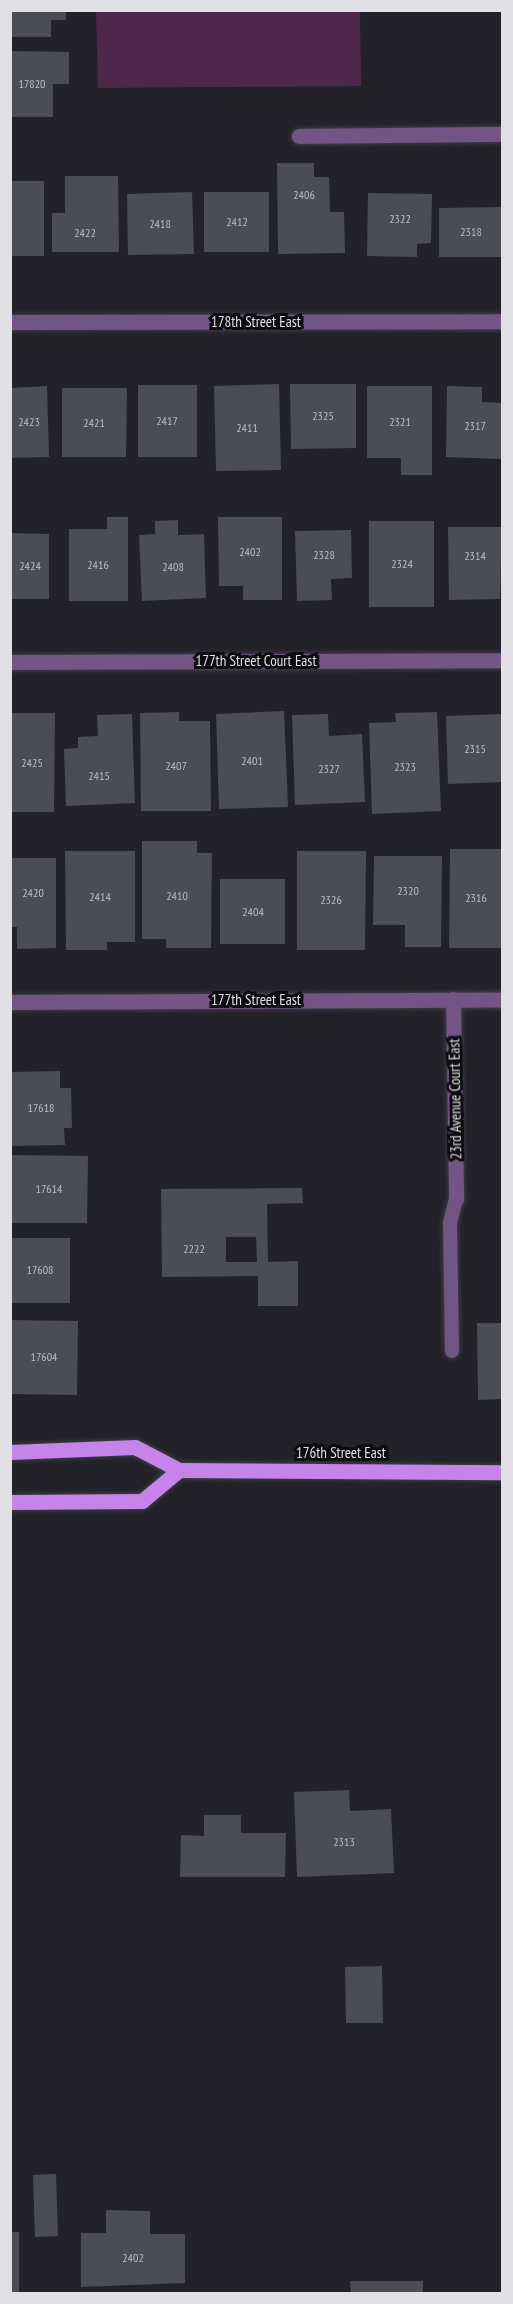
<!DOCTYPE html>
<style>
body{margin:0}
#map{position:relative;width:513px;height:2304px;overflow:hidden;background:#232229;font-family:"PT Sans Narrow",sans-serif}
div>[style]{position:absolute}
.green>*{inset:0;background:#4f274b}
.building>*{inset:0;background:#4b4d54}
.roads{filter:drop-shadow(0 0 2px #3e3d43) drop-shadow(0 0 2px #3e3d43)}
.lane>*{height:14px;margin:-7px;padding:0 7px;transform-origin:7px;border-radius:7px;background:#735585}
.street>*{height:15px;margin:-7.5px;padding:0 7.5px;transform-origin:7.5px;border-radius:7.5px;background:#735585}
.primary>*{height:15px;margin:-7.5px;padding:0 7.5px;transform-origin:7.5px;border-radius:7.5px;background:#c484e9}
span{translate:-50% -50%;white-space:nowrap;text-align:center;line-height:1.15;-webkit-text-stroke:6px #0d0c0f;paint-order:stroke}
.number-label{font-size:12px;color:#bcbcc1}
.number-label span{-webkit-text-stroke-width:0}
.street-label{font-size:15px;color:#e1e1e5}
.frame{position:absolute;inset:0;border:12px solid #e1e1e5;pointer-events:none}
</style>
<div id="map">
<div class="green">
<i style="clip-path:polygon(96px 11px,360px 11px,361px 86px,98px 88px)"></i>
</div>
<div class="building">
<i style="clip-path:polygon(10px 10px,66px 10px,66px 20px,51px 20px,51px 37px,10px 37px)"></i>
<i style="clip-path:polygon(10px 51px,69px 52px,69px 84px,53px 84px,53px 117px,10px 117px)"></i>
<i style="clip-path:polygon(277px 163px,314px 163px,314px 177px,329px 177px,330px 212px,344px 212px,345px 253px,278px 254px)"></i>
<i style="clip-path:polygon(65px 176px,118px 176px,119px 252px,52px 252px,52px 213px,65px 213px)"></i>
<i style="clip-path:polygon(10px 181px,44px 181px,44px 256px,10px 256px)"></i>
<i style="clip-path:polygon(192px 192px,194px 254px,128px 255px,127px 194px)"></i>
<i style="clip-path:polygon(204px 192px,269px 192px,269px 252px,204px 252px)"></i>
<i style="clip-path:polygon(368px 193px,432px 194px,431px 243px,417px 244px,417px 257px,367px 256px)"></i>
<i style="clip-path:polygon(502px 207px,502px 257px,439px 257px,439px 208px)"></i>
<i style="clip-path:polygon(279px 384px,281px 470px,216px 471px,214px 386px)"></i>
<i style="clip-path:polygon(290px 384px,356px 384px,356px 448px,291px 449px)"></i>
<i style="clip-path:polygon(138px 385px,197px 385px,197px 457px,138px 457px)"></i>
<i style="clip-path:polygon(47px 386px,49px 457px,10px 458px,10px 388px)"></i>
<i style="clip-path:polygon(367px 386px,432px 386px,432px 475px,401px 475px,401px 458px,367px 458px)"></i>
<i style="clip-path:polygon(447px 386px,482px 387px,482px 402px,502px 403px,502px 459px,446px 457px)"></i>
<i style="clip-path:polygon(62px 388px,127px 388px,126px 457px,62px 457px)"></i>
<i style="clip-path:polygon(107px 517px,128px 517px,128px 601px,69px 601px,69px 529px,107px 529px)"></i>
<i style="clip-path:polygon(218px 517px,282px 517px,282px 600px,243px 600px,243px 586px,219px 586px)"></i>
<i style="clip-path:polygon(178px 520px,178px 535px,204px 534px,206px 598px,142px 601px,139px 535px,155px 534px,155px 521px)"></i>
<i style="clip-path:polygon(369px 521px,434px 521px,434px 607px,369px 607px)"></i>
<i style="clip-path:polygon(448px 527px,502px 527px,500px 599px,449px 600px)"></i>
<i style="clip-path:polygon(351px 530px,352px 578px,331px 579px,332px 600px,297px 601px,295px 531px)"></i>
<i style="clip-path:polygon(10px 533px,49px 534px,49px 599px,10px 599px)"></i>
<i style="clip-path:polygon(284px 711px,288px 807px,219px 809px,216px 714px)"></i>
<i style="clip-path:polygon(179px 712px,179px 721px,210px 721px,211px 811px,141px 811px,140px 713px)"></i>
<i style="clip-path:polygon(437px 712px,441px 811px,372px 814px,369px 723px,396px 722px,395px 713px)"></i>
<i style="clip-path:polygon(10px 713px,55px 713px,54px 812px,10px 812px)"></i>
<i style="clip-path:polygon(132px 714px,135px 803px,66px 806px,64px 749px,78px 748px,78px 737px,98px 736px,97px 715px)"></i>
<i style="clip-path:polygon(328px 714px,329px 736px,362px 734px,365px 802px,295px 805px,292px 715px)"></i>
<i style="clip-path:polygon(502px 714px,502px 782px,448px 784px,446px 716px)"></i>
<i style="clip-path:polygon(142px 841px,197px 841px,197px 853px,212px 853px,211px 948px,166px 948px,166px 939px,142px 939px)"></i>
<i style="clip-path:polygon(450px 849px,502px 849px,502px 948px,449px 948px)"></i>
<i style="clip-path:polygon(65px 851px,135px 851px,135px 942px,107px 942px,107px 950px,66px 950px)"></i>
<i style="clip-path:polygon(297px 851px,366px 851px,365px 950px,297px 950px)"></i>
<i style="clip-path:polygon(374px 856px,442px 856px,441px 947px,405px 947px,405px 925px,373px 925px)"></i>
<i style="clip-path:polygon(10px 858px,56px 858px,56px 948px,17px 949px,17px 927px,10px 927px)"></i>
<i style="clip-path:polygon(220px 879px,285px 879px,285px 944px,220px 944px)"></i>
<i style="clip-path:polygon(60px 1071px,60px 1088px,71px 1088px,72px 1128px,64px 1128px,65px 1145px,10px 1146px,10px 1072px)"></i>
<i style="clip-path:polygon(10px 1155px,88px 1156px,87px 1223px,10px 1223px)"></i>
<i style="clip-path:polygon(evenodd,302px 1188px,303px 1203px,267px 1204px,268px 1262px,298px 1261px,298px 1306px,258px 1306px,258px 1276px,162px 1277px,161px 1189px,302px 1188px,226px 1237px,256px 1237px,257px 1262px,226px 1262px,226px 1237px)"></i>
<i style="clip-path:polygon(10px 1238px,70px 1238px,70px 1303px,10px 1303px)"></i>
<i style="clip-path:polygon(10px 1320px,78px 1321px,77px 1395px,10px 1394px)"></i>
<i style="clip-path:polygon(477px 1323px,502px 1323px,502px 1399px,478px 1400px)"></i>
<i style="clip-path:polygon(349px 1790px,350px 1811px,391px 1809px,394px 1873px,297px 1877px,294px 1792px)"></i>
<i style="clip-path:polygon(204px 1815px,241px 1815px,241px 1833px,286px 1833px,285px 1877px,180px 1877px,181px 1835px,204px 1836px)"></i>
<i style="clip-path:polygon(382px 1966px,383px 2023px,346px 2023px,345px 1967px)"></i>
<i style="clip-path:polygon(56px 2174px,58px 2236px,35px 2237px,33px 2175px)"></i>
<i style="clip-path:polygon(106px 2210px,150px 2211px,150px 2234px,185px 2234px,185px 2283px,81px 2287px,81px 2233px,106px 2233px)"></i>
<i style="clip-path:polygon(10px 2232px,19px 2232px,19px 2294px,10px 2294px)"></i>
<i style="clip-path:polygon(350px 2281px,423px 2281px,423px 2294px,351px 2294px)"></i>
</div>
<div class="roads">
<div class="lane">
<i style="left:452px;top:1351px;width:128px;rotate:-90.9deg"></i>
<i style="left:450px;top:1223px;width:25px;rotate:-76deg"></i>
</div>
<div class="street">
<i style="left:299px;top:136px;width:203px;rotate:-0.6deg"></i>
<i style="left:10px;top:322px;width:492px;rotate:-0.1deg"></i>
<i style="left:10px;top:662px;width:492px;rotate:-0.2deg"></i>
<i style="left:453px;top:999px;width:200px;rotate:89.1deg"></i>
<i style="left:10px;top:1002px;width:492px;rotate:-0.3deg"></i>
</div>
<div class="primary">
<i style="left:10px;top:1452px;width:125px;rotate:-2.3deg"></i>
<i style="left:135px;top:1447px;width:50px;rotate:27.6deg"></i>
<i style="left:179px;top:1470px;width:323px;rotate:0.4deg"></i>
<i style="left:10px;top:1502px;width:132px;rotate:-0.4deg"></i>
<i style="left:142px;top:1501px;width:48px;rotate:-40deg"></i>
</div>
</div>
<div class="number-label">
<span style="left:32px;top:84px">17820</span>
<span style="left:304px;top:195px">2406</span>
<span style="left:400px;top:219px">2322</span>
<span style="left:237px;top:222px">2412</span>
<span style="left:160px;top:224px">2418</span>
<span style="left:471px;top:232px">2318</span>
<span style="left:85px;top:233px">2422</span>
<span style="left:323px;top:416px">2325</span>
<span style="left:167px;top:421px">2417</span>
<span style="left:29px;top:422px">2423</span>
<span style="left:400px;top:422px">2321</span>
<span style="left:94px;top:423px">2421</span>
<span style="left:475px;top:426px">2317</span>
<span style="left:247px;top:428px">2411</span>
<span style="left:250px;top:552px">2402</span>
<span style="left:324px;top:555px">2328</span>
<span style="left:475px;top:556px">2314</span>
<span style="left:402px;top:564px">2324</span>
<span style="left:98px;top:565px">2416</span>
<span style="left:30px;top:566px">2424</span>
<span style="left:173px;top:567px">2408</span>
<span style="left:475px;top:749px">2315</span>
<span style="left:252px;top:761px">2401</span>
<span style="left:32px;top:763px">2425</span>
<span style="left:176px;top:766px">2407</span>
<span style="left:405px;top:767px">2323</span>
<span style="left:329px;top:769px">2327</span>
<span style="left:99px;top:776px">2415</span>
<span style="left:408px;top:891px">2320</span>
<span style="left:33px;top:893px">2420</span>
<span style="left:177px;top:896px">2410</span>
<span style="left:100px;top:897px">2414</span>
<span style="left:476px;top:898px">2316</span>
<span style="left:331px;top:900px">2326</span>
<span style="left:253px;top:912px">2404</span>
<span style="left:41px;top:1108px">17618</span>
<span style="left:49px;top:1189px">17614</span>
<span style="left:194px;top:1249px">2222</span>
<span style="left:40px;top:1270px">17608</span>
<span style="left:44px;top:1357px">17604</span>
<span style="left:344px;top:1842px">2313</span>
<span style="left:133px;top:2258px">2402</span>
</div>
<div class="street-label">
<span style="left:256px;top:322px">178th Street East</span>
<span style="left:256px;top:661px">177th Street Court East</span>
<span style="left:256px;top:1000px">177th Street East</span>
<span style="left:455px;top:1099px;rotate:-91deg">23rd Avenue Court East</span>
<span style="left:341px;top:1453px">176th Street East</span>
</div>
<div class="frame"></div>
</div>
